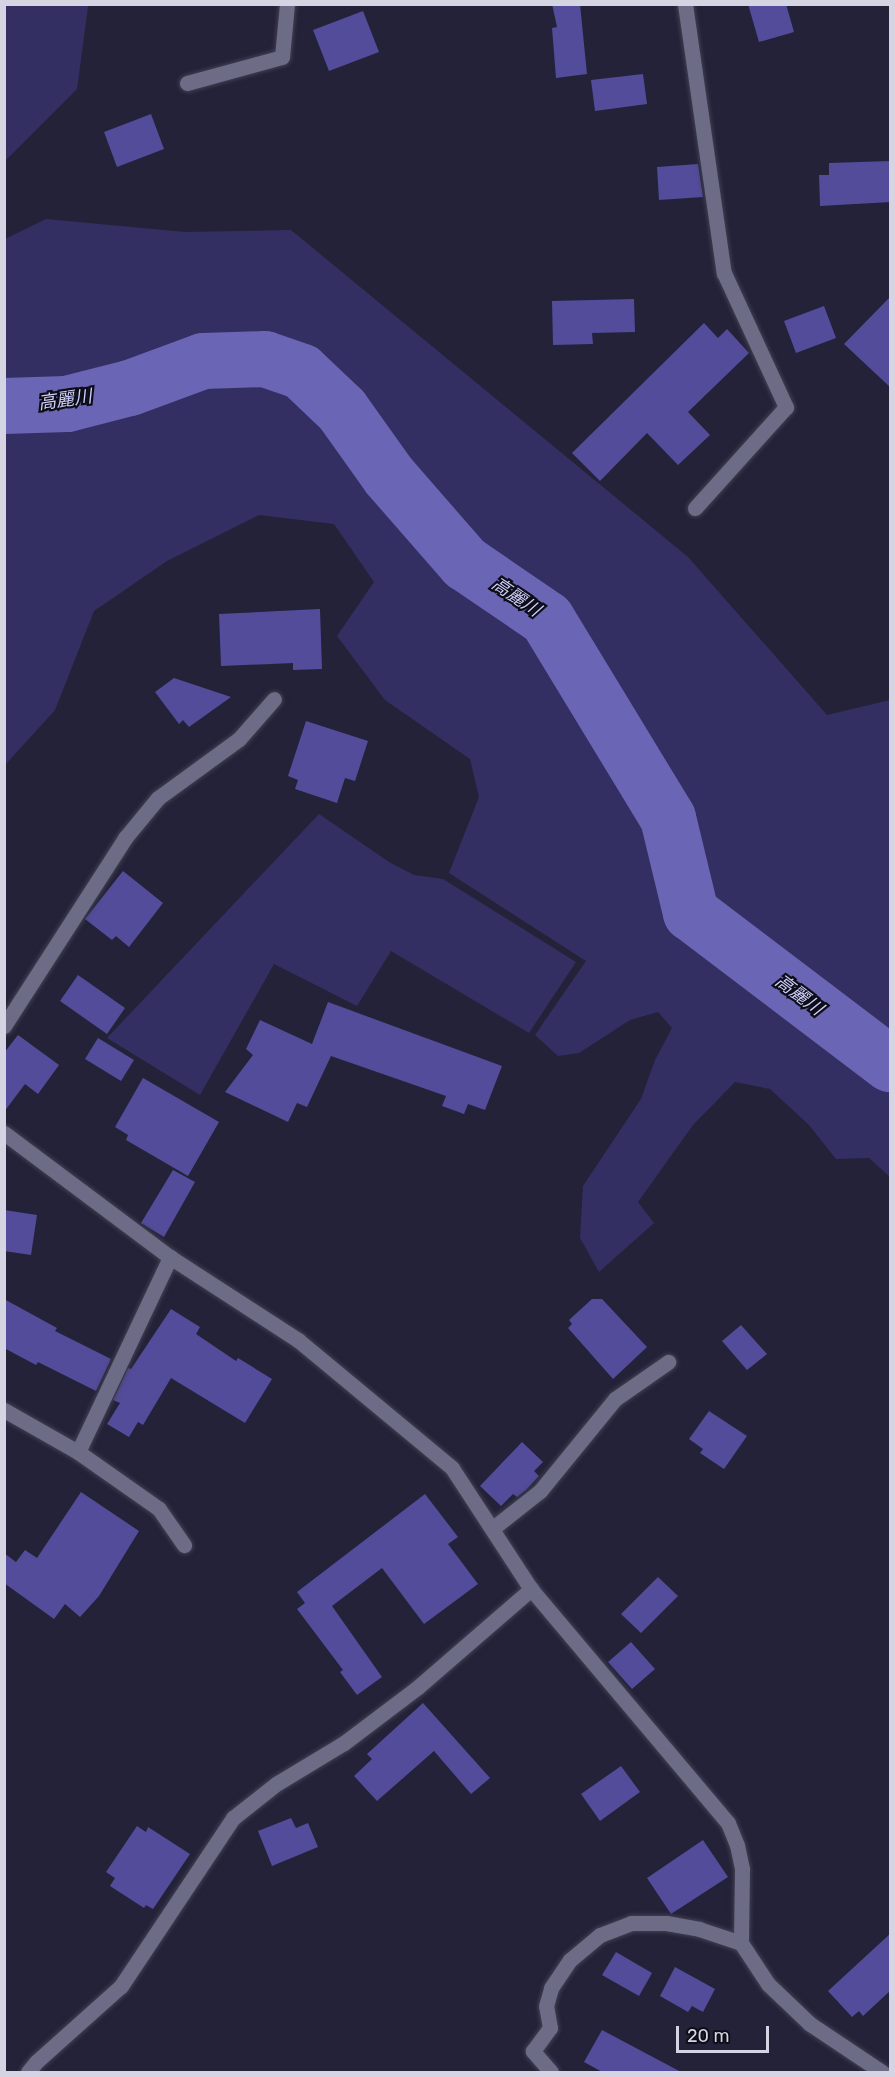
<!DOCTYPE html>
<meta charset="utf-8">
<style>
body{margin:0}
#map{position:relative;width:895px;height:2077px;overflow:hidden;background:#232238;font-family:Rubik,"Noto Sans JP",sans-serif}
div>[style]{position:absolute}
.green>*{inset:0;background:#342f63}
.river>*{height:56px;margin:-28px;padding:0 28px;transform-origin:28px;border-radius:28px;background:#6b65b5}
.building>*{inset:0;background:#534c9a}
.roads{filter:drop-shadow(0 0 2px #413f52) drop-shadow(0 0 2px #413f52)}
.minor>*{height:15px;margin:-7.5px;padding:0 7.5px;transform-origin:7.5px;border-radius:7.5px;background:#6c6c87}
span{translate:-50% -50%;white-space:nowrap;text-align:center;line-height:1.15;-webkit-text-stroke:4.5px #0d0d17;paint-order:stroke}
.water-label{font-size:18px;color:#cecefb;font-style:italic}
.frame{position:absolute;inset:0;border:6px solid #d4d4e3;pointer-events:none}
.scale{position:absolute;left:676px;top:2026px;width:93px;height:27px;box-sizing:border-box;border:3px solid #d4d4e3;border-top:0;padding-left:8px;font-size:18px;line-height:21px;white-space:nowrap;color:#d4d4e3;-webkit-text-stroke:4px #0d0d17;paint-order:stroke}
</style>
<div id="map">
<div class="green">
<i style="clip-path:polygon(5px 4px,85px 4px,88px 7px,77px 89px,5px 161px)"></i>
<i style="clip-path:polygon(46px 219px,185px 232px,291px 230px,688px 557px,827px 715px,890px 700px,890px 1177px,869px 1158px,836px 1159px,809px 1125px,770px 1089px,735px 1082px,693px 1125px,638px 1202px,654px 1223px,599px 1272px,580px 1238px,583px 1186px,641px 1099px,655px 1060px,672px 1028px,658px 1012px,630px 1020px,579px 1053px,558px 1056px,535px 1035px,586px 961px,449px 873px,479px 797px,470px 759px,385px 700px,337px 636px,374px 582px,334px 524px,259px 515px,167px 561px,94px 611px,55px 710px,5px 765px,5px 239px)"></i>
<i style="clip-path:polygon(319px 814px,389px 862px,414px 875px,443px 879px,576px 962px,529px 1033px,391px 951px,357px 1006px,274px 964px,200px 1095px,107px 1038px)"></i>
</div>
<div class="river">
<i style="left:4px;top:406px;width:63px;rotate:-1.8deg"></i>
<i style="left:67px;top:404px;width:65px;rotate:-14.3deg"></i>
<i style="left:130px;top:388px;width:78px;rotate:-20.3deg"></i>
<i style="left:203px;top:361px;width:62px;rotate:-1.8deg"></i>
<i style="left:265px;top:359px;width:39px;rotate:19deg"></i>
<i style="left:302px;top:372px;width:55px;rotate:43.5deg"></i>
<i style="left:342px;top:410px;width:81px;rotate:54.5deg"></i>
<i style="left:389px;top:476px;width:116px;rotate:48.9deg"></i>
<i style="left:465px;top:563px;width:99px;rotate:34.3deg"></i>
<i style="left:547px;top:619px;width:233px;rotate:58.7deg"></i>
<i style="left:668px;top:818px;width:98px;rotate:76.4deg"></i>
<i style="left:691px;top:913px;width:250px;rotate:37.2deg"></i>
</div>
<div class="building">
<i style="clip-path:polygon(552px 4px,580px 4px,587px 74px,556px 78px,552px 28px,557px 27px)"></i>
<i style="clip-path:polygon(748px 4px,786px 4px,794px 32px,759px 42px)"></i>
<i style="clip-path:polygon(363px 11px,379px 52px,329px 71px,313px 30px)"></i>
<i style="clip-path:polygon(643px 74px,647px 104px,595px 111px,591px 80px)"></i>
<i style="clip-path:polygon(151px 114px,164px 149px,117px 167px,104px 132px)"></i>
<i style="clip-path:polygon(891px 161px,891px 202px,820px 206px,819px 175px,829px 175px,829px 163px)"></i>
<i style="clip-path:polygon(698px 164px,703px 197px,659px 200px,657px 167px)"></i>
<i style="clip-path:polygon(891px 296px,891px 388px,844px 344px)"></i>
<i style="clip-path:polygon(634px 299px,635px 332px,592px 333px,593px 344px,553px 345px,552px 301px)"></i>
<i style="clip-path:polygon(824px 306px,836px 338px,796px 353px,784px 321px)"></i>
<i style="clip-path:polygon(704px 323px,718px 338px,727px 329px,749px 353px,688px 412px,710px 435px,678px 465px,647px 433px,600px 481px,572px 453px)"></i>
<i style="clip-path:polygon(320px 609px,322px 669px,293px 670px,293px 663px,221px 666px,219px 614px)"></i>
<i style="clip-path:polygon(174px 678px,231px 697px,189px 727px,183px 720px,179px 724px,155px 692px)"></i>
<i style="clip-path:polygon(306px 721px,368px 741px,355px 781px,345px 778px,337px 803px,295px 789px,298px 780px,288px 776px)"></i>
<i style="clip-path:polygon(123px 871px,163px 903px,129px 947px,116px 936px,112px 940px,85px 919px)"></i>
<i style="clip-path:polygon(78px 975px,125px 1008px,107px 1034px,60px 1001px)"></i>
<i style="clip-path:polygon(328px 1002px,502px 1066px,485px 1110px,468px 1104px,464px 1114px,442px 1106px,446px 1096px,331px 1056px,307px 1107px,297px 1103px,288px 1122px,225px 1092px,253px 1055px,246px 1049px,260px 1020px,312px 1044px)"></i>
<i style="clip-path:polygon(18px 1035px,59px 1065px,38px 1094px,25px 1084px,4px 1112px,4px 1053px)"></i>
<i style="clip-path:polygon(98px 1038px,134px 1060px,121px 1081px,85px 1059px)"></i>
<i style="clip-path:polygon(143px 1078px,219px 1122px,188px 1176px,126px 1140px,128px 1135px,115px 1127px)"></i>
<i style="clip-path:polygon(173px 1170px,195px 1182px,164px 1237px,141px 1223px)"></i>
<i style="clip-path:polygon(4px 1210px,37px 1215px,31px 1255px,4px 1251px)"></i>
<i style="clip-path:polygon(4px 1299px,57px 1328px,55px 1331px,111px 1359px,96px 1391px,38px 1362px,36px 1365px,4px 1348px)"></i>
<i style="clip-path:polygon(592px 1299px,602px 1299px,647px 1347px,613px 1379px,568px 1328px,572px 1324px,569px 1320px)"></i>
<i style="clip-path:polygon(171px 1309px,200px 1327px,196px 1334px,236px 1361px,238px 1358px,272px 1379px,245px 1423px,171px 1378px,143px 1425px,138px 1422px,129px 1437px,107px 1424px,120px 1403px,113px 1400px,128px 1368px,131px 1369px)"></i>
<i style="clip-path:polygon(741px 1325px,767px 1354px,747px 1370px,722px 1341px)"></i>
<i style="clip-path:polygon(709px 1411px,747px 1436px,724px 1469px,700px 1453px,703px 1449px,689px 1439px)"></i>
<i style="clip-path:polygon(522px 1442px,543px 1462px,534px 1471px,539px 1476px,526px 1490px,517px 1497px,513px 1494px,501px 1506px,480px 1486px)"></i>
<i style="clip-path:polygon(81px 1492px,139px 1531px,99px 1596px,80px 1617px,65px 1604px,54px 1619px,4px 1583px,4px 1553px,16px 1562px,25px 1550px,37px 1558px)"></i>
<i style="clip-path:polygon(425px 1494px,458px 1537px,448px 1544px,478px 1584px,424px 1624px,382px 1568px,332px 1606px,382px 1677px,357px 1695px,340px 1672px,343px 1670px,297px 1609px,305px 1603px,297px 1592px)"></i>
<i style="clip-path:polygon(658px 1577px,678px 1596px,641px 1633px,621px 1614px)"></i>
<i style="clip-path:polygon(631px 1642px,655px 1669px,632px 1689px,608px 1662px)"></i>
<i style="clip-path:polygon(423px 1703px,490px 1778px,471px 1794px,434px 1751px,377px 1801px,354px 1776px,372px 1759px,367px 1754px)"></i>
<i style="clip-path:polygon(621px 1766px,640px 1792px,600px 1821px,581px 1794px)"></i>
<i style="clip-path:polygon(291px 1818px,296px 1828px,308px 1823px,318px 1847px,272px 1866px,258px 1831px)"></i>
<i style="clip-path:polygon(137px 1826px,146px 1832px,148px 1827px,190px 1854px,153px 1909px,146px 1905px,144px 1908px,110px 1886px,115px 1878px,106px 1872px)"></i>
<i style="clip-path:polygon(703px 1840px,728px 1877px,671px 1914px,647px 1878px)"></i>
<i style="clip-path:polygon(891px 1933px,891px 1990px,863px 2016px,859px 2011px,852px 2017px,828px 1991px)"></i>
<i style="clip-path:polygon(616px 1952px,652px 1973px,639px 1996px,602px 1975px)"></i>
<i style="clip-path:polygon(675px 1967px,715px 1989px,703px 2012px,692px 2006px,688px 2012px,660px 1996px)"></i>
<i style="clip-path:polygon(602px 2030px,683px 2073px,604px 2073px,584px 2062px)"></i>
</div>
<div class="roads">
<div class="minor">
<i style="left:685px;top:4px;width:272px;rotate:81.8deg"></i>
<i style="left:724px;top:273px;width:148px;rotate:65.2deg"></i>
<i style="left:786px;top:407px;width:136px;rotate:132deg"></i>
<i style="left:187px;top:83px;width:98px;rotate:-15.3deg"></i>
<i style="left:282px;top:57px;width:53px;rotate:-84.6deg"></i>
<i style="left:4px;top:1026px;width:224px;rotate:-57.2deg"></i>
<i style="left:125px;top:838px;width:52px;rotate:-50.5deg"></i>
<i style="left:158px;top:798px;width:100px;rotate:-36.1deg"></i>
<i style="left:239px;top:739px;width:53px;rotate:-48.8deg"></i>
<i style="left:4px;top:1133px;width:207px;rotate:36.8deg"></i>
<i style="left:170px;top:1257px;width:153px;rotate:33deg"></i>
<i style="left:298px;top:1340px;width:200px;rotate:39.7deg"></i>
<i style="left:452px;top:1468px;width:145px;rotate:56.9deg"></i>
<i style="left:531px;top:1589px;width:306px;rotate:49.9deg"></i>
<i style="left:728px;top:1823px;width:24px;rotate:68deg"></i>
<i style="left:737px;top:1845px;width:25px;rotate:78deg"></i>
<i style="left:742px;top:1869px;width:74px;rotate:90.8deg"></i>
<i style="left:741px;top:1943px;width:49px;rotate:56.6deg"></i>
<i style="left:768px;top:1984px;width:58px;rotate:43.6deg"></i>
<i style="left:810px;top:2024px;width:87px;rotate:33.7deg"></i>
<i style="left:4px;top:1410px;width:85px;rotate:29.6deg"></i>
<i style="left:78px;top:1452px;width:99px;rotate:35.1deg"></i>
<i style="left:159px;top:1509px;width:44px;rotate:55.2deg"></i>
<i style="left:78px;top:1452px;width:216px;rotate:-64.7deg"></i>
<i style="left:493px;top:1528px;width:60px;rotate:-38.2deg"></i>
<i style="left:540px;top:1491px;width:119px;rotate:-50.8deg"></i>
<i style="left:615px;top:1399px;width:65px;rotate:-34.9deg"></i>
<i style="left:28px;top:2072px;width:13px;rotate:-51deg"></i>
<i style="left:36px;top:2062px;width:114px;rotate:-41.8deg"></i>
<i style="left:121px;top:1986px;width:202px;rotate:-56.3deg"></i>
<i style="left:233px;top:1818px;width:55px;rotate:-38.3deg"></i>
<i style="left:276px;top:1784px;width:79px;rotate:-31.1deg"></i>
<i style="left:344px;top:1743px;width:93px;rotate:-37.1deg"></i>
<i style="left:418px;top:1687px;width:150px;rotate:-40.9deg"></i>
<i style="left:551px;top:2072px;width:28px;rotate:-131deg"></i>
<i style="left:533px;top:2051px;width:29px;rotate:-54deg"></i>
<i style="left:550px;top:2028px;width:22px;rotate:-100deg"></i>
<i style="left:546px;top:2006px;width:19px;rotate:-74deg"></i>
<i style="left:551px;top:1988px;width:34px;rotate:-56deg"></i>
<i style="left:570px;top:1960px;width:39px;rotate:-40deg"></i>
<i style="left:600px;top:1935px;width:33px;rotate:-21deg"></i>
<i style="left:631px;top:1923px;width:35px"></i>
<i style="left:666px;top:1923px;width:34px;rotate:10deg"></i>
<i style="left:699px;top:1929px;width:44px;rotate:18.4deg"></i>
</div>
</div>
<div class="water-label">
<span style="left:65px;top:400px;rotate:-8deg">高麗川</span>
<span style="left:516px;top:597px;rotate:34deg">高麗川</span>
<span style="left:799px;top:995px;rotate:37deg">高麗川</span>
</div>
<div class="frame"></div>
<div class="scale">20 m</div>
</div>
